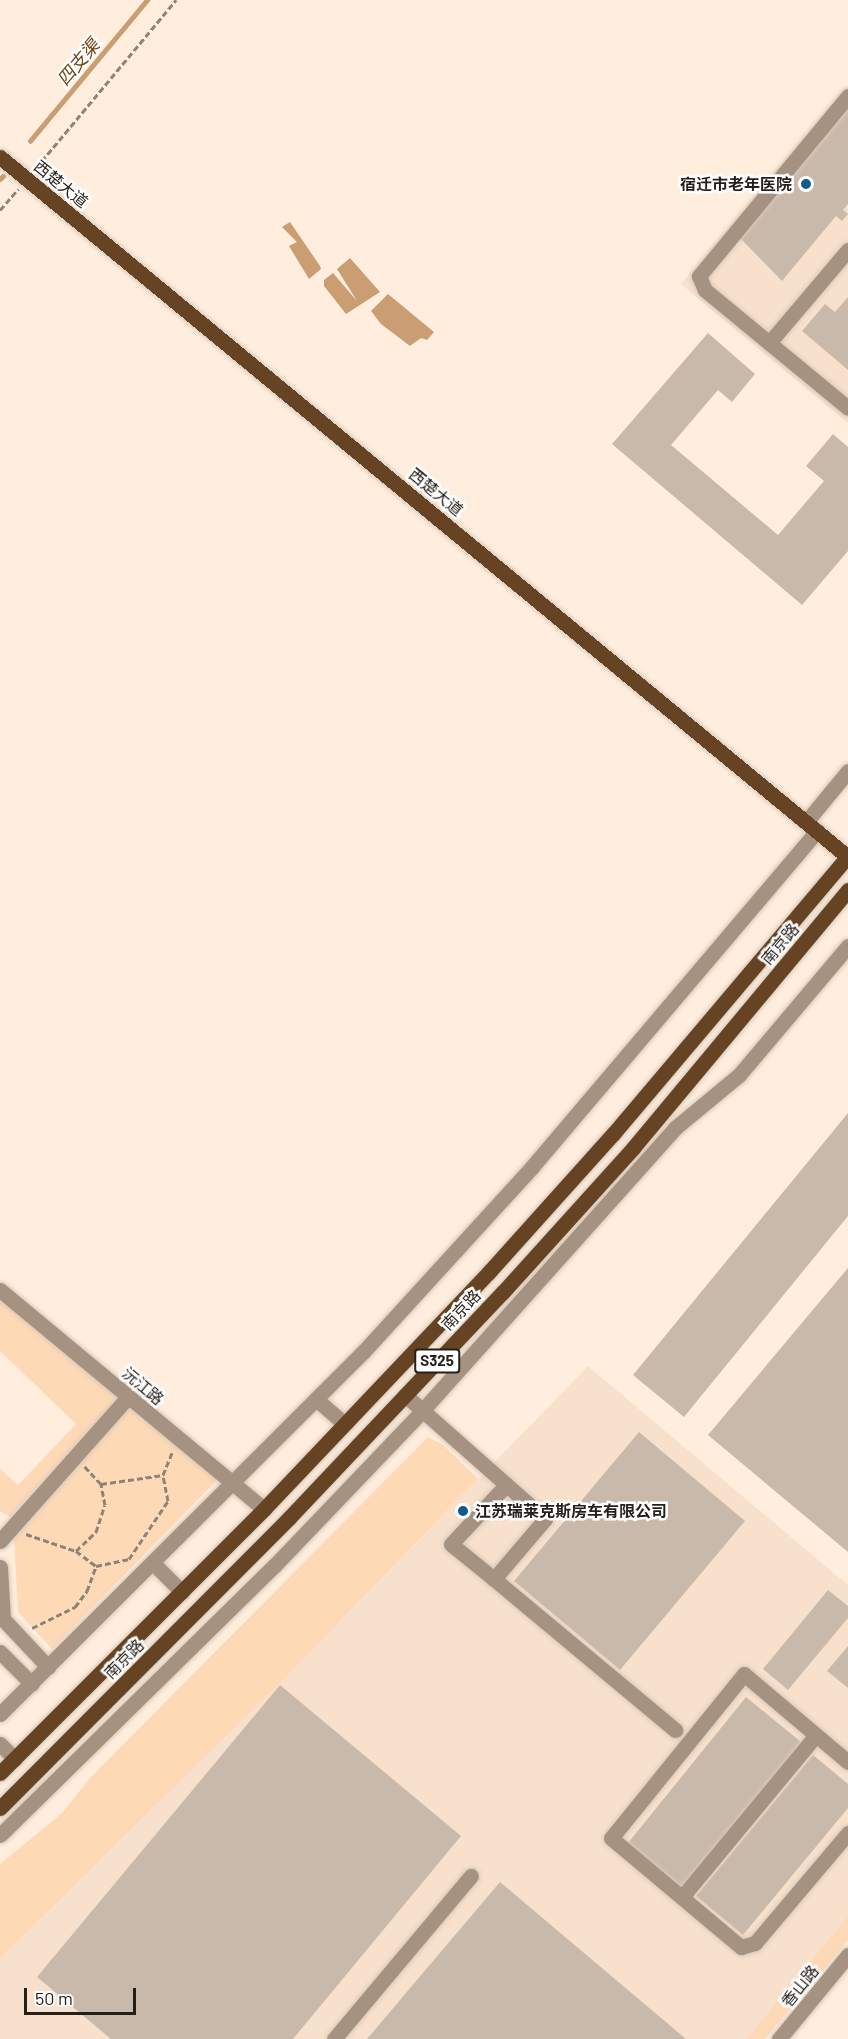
<!DOCTYPE html>
<meta charset="utf-8">
<style>
body{margin:0}
#map{position:relative;width:848px;height:2039px;overflow:hidden;background:#ffeede;font-family:Barlow,"Noto Sans SC",sans-serif}
div>[style]{position:absolute}
.built>*{inset:0;background:#f8e1cc}
.green>*{inset:0;background:#fed9b6}
.water>*{inset:0;background:#ca9d73}
.stream>*{height:4.5px;margin:-2.25px;padding:0 2.25px;transform-origin:2.25px;border-radius:2.25px;background:#ca9d73}
.building>*{inset:0;background:#c9b9aa}
.path>*{height:3px;margin-top:-1.5px;transform-origin:0;background:repeating-linear-gradient(90deg,#8e8378 0 6px,transparent 0 9px)}
.roads{filter:drop-shadow(0 0 2px #d8c9bb) drop-shadow(0 0 2px #d8c9bb)}
.minor>*{height:15px;margin:-7.5px;padding:0 7.5px;transform-origin:7.5px;border-radius:7.5px;background:#a69280}
.major>*{height:15px;margin:-7.5px;padding:0 7.5px;transform-origin:7.5px;border-radius:7.5px;background:#664423}
.dots>*{width:16px;height:16px;translate:-50% -50%;box-sizing:border-box;border:3px solid #fefefe;border-radius:50%}
span{translate:-50% -50%;white-space:nowrap;text-align:center;line-height:1.15;-webkit-text-stroke:5px #fefefe;paint-order:stroke}
.shield-label span{padding:2px 4px;background:#fefefe;border:2px solid;border-radius:4px;-webkit-text-stroke-width:0}
.shield-label{font-size:15px;color:#251f19;font-weight:700}
.street-label{font-size:16px;color:#251f19}
.poi-label{font-size:16px;color:#251f19;font-weight:700}
.right{translate:-100% -50%;text-align:right}
.left{translate:0 -50%;text-align:left}
.water-label{font-size:18px;color:#714513;font-style:italic}
.scale{position:absolute;left:24px;top:1988px;width:112px;height:27px;box-sizing:border-box;border:3px solid #251f19;border-top:0;padding-left:8px;font-size:18px;line-height:21px;white-space:nowrap;color:#251f19;-webkit-text-stroke:4px #fefefe;paint-order:stroke}
</style>
<div id="map">
<div class="built">
<i style="clip-path:polygon(848px 85px,848px 423px,681px 284px)"></i>
<i style="clip-path:polygon(588px 1366px,848px 1585px,848px 1916px,746px 2039px,0 2039px,0 1959px,285px 1678px)"></i>
</div>
<div class="green">
<i style="clip-path:polygon(0 1294px,120px 1395px,10px 1517px,0 1511px,0 1469px,18px 1485px,76px 1424px,0 1351px)"></i>
<i style="clip-path:polygon(131px 1405px,216px 1477px,216px 1481px,52px 1649px,18px 1612px,14px 1539px)"></i>
<i style="clip-path:polygon(428px 1437px,443px 1445px,478px 1479px,285px 1678px,0 1959px,0 1864px,62px 1813px,90px 1778px)"></i>
<i style="clip-path:polygon(848px 1916px,848px 1940px,765px 2039px,746px 2039px)"></i>
</div>
<div class="water">
<i style="clip-path:polygon(290px 222px,320px 266px,321px 269px,309px 279px,289px 246px,297px 242px,282px 227px)"></i>
<i style="clip-path:polygon(350px 258px,380px 292px,346px 314px,324px 286px,324px 280px,333px 273px,357px 301px,337px 269px)"></i>
<i style="clip-path:polygon(388px 294px,434px 332px,427px 340px,421px 338px,410px 346px,381px 324px,371px 311px)"></i>
</div>
<div class="stream">
<i style="left:30px;top:141px;width:183px;rotate:-50.3deg"></i>
<i style="left:0;top:179px;width:4px;rotate:-45deg"></i>
</div>
<div class="building">
<i style="clip-path:polygon(848px 110px,848px 204px,843px 210px,848px 214px,842px 221px,836px 216px,782px 281px,740px 238px)"></i>
<i style="clip-path:polygon(848px 297px,848px 370px,802px 331px,825px 304px,835px 312px)"></i>
<i style="clip-path:polygon(708px 333px,755px 374px,732px 402px,718px 390px,671px 445px,778px 535px,824px 481px,806px 466px,833px 434px,848px 447px,848px 551px,802px 605px,612px 444px)"></i>
<i style="clip-path:polygon(848px 1113px,848px 1216px,684px 1417px,633px 1375px)"></i>
<i style="clip-path:polygon(848px 1268px,848px 1552px,708px 1435px)"></i>
<i style="clip-path:polygon(639px 1432px,745px 1521px,620px 1670px,514px 1581px)"></i>
<i style="clip-path:polygon(828px 1590px,848px 1606px,848px 1618px,788px 1690px,763px 1669px)"></i>
<i style="clip-path:polygon(848px 1646px,848px 1688px,827px 1671px)"></i>
<i style="clip-path:polygon(280px 1685px,461px 1836px,293px 2039px,111px 2039px,37px 1977px)"></i>
<i style="clip-path:polygon(746px 1697px,801px 1742px,683px 1888px,628px 1843px)"></i>
<i style="clip-path:polygon(813px 1755px,848px 1784px,848px 1808px,743px 1935px,696px 1896px)"></i>
<i style="clip-path:polygon(500px 1882px,686px 2039px,367px 2039px)"></i>
</div>
<div class="path">
<i style="left:36px;top:168px;width:219px;rotate:-50.2deg"></i>
<i style="left:0;top:210px;width:28px;rotate:-49deg"></i>
<i style="left:101px;top:1484px;width:63px;rotate:-8.3deg"></i>
<i style="left:26px;top:1534px;width:53px;rotate:18.8deg"></i>
<i style="left:76px;top:1551px;width:25px;rotate:37deg"></i>
<i style="left:96px;top:1566px;width:34px;rotate:-12deg"></i>
<i style="left:129px;top:1559px;width:70px;rotate:-56.1deg"></i>
<i style="left:168px;top:1501px;width:26px;rotate:-101deg"></i>
<i style="left:163px;top:1475px;width:24px;rotate:-68deg"></i>
<i style="left:76px;top:1551px;width:28px;rotate:-44deg"></i>
<i style="left:96px;top:1532px;width:28px;rotate:-72deg"></i>
<i style="left:105px;top:1505px;width:21px;rotate:-101deg"></i>
<i style="left:101px;top:1484px;width:25px;rotate:-133deg"></i>
<i style="left:32px;top:1628px;width:48px;rotate:-26deg"></i>
<i style="left:75px;top:1607px;width:20px;rotate:-53deg"></i>
<i style="left:87px;top:1591px;width:27px;rotate:-70deg"></i>
</div>
<div class="roads">
<div class="minor">
<i style="left:848px;top:96px;width:234px;rotate:129.6deg"></i>
<i style="left:699px;top:276px;width:15px;rotate:67deg"></i>
<i style="left:705px;top:290px;width:185px;rotate:39.5deg"></i>
<i style="left:769px;top:343px;width:122px;rotate:-49.7deg"></i>
<i style="left:806px;top:822px;width:66px;rotate:-50.5deg"></i>
<i style="left:0;top:1290px;width:343px;rotate:39.7deg"></i>
<i style="left:405px;top:1395px;width:187px;rotate:41.5deg"></i>
<i style="left:545px;top:1519px;width:79px;rotate:130.4deg"></i>
<i style="left:494px;top:1579px;width:236px;rotate:39.8deg"></i>
<i style="left:316px;top:1399px;width:38px;rotate:41deg"></i>
<i style="left:0;top:1541px;width:193px;rotate:-48.4deg"></i>
<i style="left:153px;top:1563px;width:41px;rotate:45deg"></i>
<i style="left:0;top:1567px;width:52px;rotate:86.7deg"></i>
<i style="left:3px;top:1619px;width:66px;rotate:46.8deg"></i>
<i style="left:494px;top:1579px;width:55px;rotate:-140.9deg"></i>
<i style="left:451px;top:1544px;width:81px;rotate:-47deg"></i>
<i style="left:0;top:1652px;width:45px;rotate:45deg"></i>
<i style="left:0;top:1714px;width:514px;rotate:-44.92deg"></i>
<i style="left:364px;top:1351px;width:249px;rotate:-47.6deg"></i>
<i style="left:532px;top:1167px;width:441px;rotate:-49.7deg"></i>
<i style="left:0;top:1744px;width:21px;rotate:45deg"></i>
<i style="left:848px;top:1762px;width:136px;rotate:-139.8deg"></i>
<i style="left:744px;top:1674px;width:211px;rotate:129deg"></i>
<i style="left:611px;top:1838px;width:170px;rotate:40deg"></i>
<i style="left:741px;top:1947px;width:15px;rotate:-16deg"></i>
<i style="left:755px;top:1943px;width:144px;rotate:-49.8deg"></i>
<i style="left:0;top:1835px;width:385px;rotate:-44.5deg"></i>
<i style="left:275px;top:1565px;width:213px;rotate:-46.3deg"></i>
<i style="left:422px;top:1411px;width:380px;rotate:-48.2deg"></i>
<i style="left:675px;top:1128px;width:83px;rotate:-39.6deg"></i>
<i style="left:739px;top:1075px;width:169px;rotate:-49.8deg"></i>
<i style="left:682px;top:1897px;width:210px;rotate:-50.4deg"></i>
<i style="left:334px;top:2039px;width:213px;rotate:-50deg"></i>
<i style="left:779px;top:2039px;width:109px;rotate:-50.6deg"></i>
</div>
<div class="major">
<i style="left:0;top:157px;width:1100px;rotate:39.54deg"></i>
<i style="left:0;top:1773px;width:373px;rotate:-45deg"></i>
<i style="left:264px;top:1509px;width:327px;rotate:-46.5deg"></i>
<i style="left:489px;top:1272px;width:186px;rotate:-48.1deg"></i>
<i style="left:613px;top:1134px;width:364px;rotate:-49.8deg"></i>
<i style="left:0;top:1808px;width:409px;rotate:-45.1deg"></i>
<i style="left:289px;top:1518px;width:311px;rotate:-46.6deg"></i>
<i style="left:503px;top:1292px;width:194px;rotate:-47.9deg"></i>
<i style="left:633px;top:1148px;width:336px;rotate:-50.2deg"></i>
</div>
</div>
<div class="dots">
<i style="left:806px;top:184px;background:#0e5b8e"></i>
<i style="left:463px;top:1511px;background:#0e5b8e"></i>
</div>
<div class="shield-label">
<span style="left:437px;top:1361px">S325</span>
</div>
<div class="street-label">
<span style="left:61px;top:184px;rotate:39deg">西楚大道</span>
<span style="left:436px;top:492px;rotate:39deg">西楚大道</span>
<span style="left:780px;top:944px;rotate:-50deg">南京路</span>
<span style="left:461px;top:1310px;rotate:-47deg">南京路</span>
<span style="left:143px;top:1386px;rotate:40deg">沅江路</span>
<span style="left:124px;top:1659px;rotate:-45deg">南京路</span>
<span style="left:800px;top:1986px;rotate:-51deg">香山路</span>
</div>
<div class="poi-label">
<span class="right" style="left:792px;top:184px">宿迁市老年医院</span>
<span class="left" style="left:475px;top:1511px">江苏瑞莱克斯房车有限公司</span>
</div>
<div class="water-label">
<span style="left:78px;top:62px;rotate:-50deg">四支渠</span>
</div>
<div class="scale">50 m</div>
</div>
